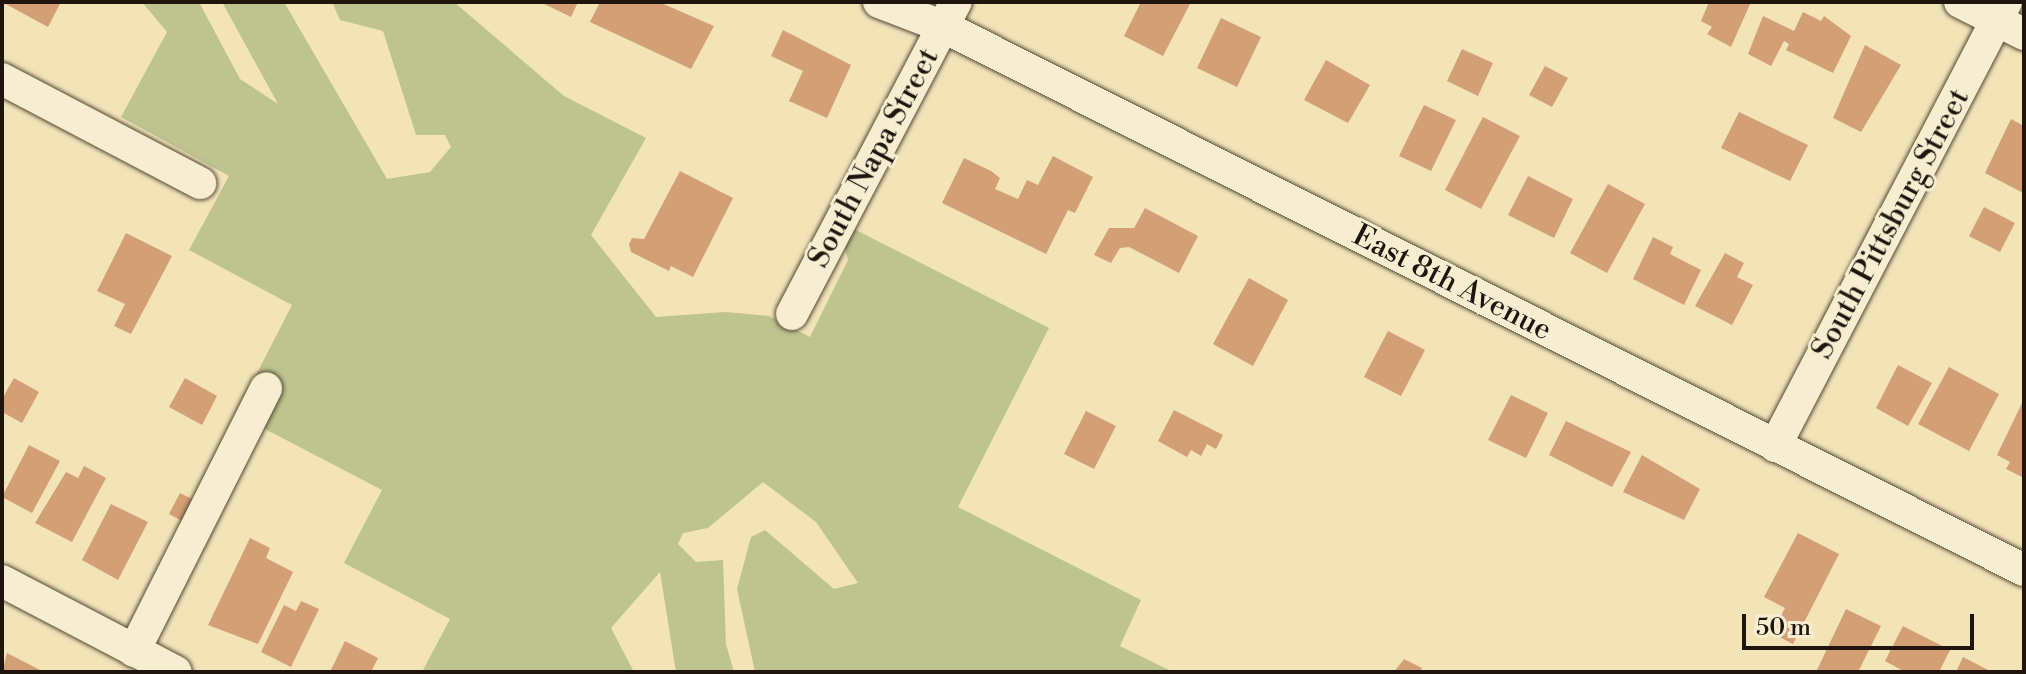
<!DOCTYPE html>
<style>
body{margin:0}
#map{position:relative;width:2026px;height:674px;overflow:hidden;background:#f3e4b8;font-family:"Libre Bodoni",serif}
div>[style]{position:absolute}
.green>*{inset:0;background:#bdc48e}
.building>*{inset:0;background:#d39f74}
.roads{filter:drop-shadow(0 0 2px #544938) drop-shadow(0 0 2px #544938)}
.minor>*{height:32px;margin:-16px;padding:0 16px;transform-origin:16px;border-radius:16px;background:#f7edd1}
span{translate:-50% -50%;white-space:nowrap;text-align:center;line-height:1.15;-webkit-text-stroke:6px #f7edd1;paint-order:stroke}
.street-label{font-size:30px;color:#1f150e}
.frame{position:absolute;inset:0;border:4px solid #1f150e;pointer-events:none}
.scale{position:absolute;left:1742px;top:614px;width:232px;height:36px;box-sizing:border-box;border:4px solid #1f150e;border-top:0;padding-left:10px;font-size:24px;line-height:28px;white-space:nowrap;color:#1f150e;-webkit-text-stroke:6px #f7edd1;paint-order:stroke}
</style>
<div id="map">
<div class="green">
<i style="clip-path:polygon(142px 2px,200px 4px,240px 79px,278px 104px,222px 2px,284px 2px,387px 179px,430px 172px,451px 147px,445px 135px,416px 135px,383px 31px,340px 20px,332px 2px,454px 2px,564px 96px,646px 138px,591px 235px,656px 317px,725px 312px,769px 316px,810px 337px,848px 260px,843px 241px,850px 227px,1049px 328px,958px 507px,1141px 600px,1120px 646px,1173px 672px,755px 672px,737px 589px,751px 537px,765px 530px,834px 589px,858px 583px,816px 522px,763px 482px,708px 528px,683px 533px,678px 544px,696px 562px,723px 560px,726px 644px,734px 672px,676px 672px,660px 572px,611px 628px,634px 672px,422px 672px,450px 619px,344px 563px,382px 490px,236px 414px,292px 305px,189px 250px,229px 176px,121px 117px,167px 32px)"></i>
</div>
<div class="building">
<i style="clip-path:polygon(2px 2px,61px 2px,48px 27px)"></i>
<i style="clip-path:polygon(540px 2px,578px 2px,571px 17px)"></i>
<i style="clip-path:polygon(600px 2px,659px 2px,714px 26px,691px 69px,590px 22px)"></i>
<i style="clip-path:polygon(1141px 2px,1191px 2px,1163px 56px,1124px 36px)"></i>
<i style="clip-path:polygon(1709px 2px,1751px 2px,1731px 47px,1707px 34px,1712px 27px,1701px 21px)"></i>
<i style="clip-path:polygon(1803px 12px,1821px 21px,1824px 16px,1851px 36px,1833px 73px,1786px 50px,1789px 44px,1784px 41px,1771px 66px,1748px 54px,1763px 16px,1794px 31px)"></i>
<i style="clip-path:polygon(1221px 18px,1261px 37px,1237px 87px,1197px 68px)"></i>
<i style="clip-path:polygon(783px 30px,851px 65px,827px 118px,789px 101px,803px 71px,771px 56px)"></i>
<i style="clip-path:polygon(1865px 45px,1901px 65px,1861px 132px,1833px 118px)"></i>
<i style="clip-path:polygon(1462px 49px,1493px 63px,1478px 96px,1447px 81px)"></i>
<i style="clip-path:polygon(1326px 60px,1370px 85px,1348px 123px,1304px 100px)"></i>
<i style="clip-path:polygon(1545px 66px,1568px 78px,1552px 107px,1529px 95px)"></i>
<i style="clip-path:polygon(1424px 105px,1456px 120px,1431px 171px,1399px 156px)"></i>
<i style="clip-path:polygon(1739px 112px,1808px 145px,1790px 181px,1721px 148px)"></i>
<i style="clip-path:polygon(1483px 117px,1520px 136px,1481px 209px,1445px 190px)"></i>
<i style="clip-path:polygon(2011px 119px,2024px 126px,2023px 193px,1985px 173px)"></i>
<i style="clip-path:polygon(1053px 156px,1093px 177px,1075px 213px,1068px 210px,1046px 254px,942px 203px,964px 158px,991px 171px,1000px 178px,995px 189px,1018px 199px,1027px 180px,1038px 185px)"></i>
<i style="clip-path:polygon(680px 171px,733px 198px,693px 277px,671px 266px,669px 271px,631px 252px,629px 244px,632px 238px,644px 239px)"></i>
<i style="clip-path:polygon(1528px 176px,1573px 199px,1554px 238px,1508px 215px)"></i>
<i style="clip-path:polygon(1608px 184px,1645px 204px,1607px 273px,1570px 253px)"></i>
<i style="clip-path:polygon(1984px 207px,2015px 223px,2000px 252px,1969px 236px)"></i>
<i style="clip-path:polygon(1145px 208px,1198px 236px,1179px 273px,1129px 247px,1120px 248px,1111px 263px,1094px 255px,1109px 228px,1134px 228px)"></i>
<i style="clip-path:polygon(126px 233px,172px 256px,131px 334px,114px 326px,125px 304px,97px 291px)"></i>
<i style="clip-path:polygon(1653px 237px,1673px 247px,1670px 254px,1701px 270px,1684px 305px,1633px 279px)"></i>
<i style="clip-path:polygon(1725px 253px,1744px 263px,1737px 277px,1753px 285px,1732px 325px,1695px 306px)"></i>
<i style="clip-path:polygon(1249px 278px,1288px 300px,1253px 366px,1213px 344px)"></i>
<i style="clip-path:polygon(1388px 331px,1425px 350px,1401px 396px,1364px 377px)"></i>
<i style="clip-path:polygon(1898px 365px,1932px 383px,1908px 426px,1876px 408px)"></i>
<i style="clip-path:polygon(1949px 367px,1999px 394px,1969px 451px,1918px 424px)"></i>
<i style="clip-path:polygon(14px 378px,39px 392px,22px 423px,2px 412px,2px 399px)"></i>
<i style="clip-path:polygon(185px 378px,217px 396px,202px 425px,169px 407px)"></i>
<i style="clip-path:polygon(1511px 395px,1548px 413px,1526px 458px,1488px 440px)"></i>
<i style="clip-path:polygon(2024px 399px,2024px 473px,2022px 477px,2006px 469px,2010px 462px,1997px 455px)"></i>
<i style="clip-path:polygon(1174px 410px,1223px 435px,1216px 449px,1207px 444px,1201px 456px,1191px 450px,1187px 457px,1158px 441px)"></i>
<i style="clip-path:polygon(1086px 411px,1116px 426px,1094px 469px,1064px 454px)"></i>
<i style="clip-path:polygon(1566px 421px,1631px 452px,1612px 487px,1549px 455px)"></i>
<i style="clip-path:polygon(29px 445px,60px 461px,32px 513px,2px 497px)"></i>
<i style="clip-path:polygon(1642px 455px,1700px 489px,1684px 520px,1623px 492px)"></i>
<i style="clip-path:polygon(84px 466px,106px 478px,72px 542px,35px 523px,66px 472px,78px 478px)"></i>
<i style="clip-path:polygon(180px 493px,196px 501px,184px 522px,169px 514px)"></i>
<i style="clip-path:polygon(111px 504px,148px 522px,118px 580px,82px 560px)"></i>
<i style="clip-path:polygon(1798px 533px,1839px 554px,1793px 644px,1772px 633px,1785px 608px,1764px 597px)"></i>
<i style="clip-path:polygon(250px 538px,270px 548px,266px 558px,293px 572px,258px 644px,208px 625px)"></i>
<i style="clip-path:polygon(301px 601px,319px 609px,291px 667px,261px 652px,284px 605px,296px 611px)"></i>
<i style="clip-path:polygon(1846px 609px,1881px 626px,1858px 672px,1816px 672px)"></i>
<i style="clip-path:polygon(1903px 626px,1950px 650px,1939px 672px,1905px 672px,1885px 661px)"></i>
<i style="clip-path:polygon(345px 641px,378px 658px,371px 672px,330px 672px)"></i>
<i style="clip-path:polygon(7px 653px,44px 672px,2px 672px)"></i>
<i style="clip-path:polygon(1963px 657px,1992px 672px,1956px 672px)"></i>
<i style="clip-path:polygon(1404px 659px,1422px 668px,1420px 672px,1394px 672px)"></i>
</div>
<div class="roads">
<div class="minor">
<i style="left:879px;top:2px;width:70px;rotate:21deg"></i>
<i style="left:944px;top:27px;width:1209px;rotate:26.69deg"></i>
<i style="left:1960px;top:2px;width:72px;rotate:26.6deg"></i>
<i style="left:2px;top:79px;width:224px;rotate:27.7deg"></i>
<i style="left:792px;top:314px;width:352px;rotate:-62.3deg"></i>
<i style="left:1775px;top:446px;width:500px;rotate:-62.51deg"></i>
<i style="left:2px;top:581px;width:196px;rotate:27.6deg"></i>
<i style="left:134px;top:651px;width:294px;rotate:-63.3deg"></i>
</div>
</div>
<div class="street-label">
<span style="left:874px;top:158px;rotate:-62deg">South Napa Street</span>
<span style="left:1891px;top:224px;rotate:-62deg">South Pittsburg Street</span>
<span style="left:1452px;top:283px;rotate:27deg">East 8th Avenue</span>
</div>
<div class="frame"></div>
<div class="scale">50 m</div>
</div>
